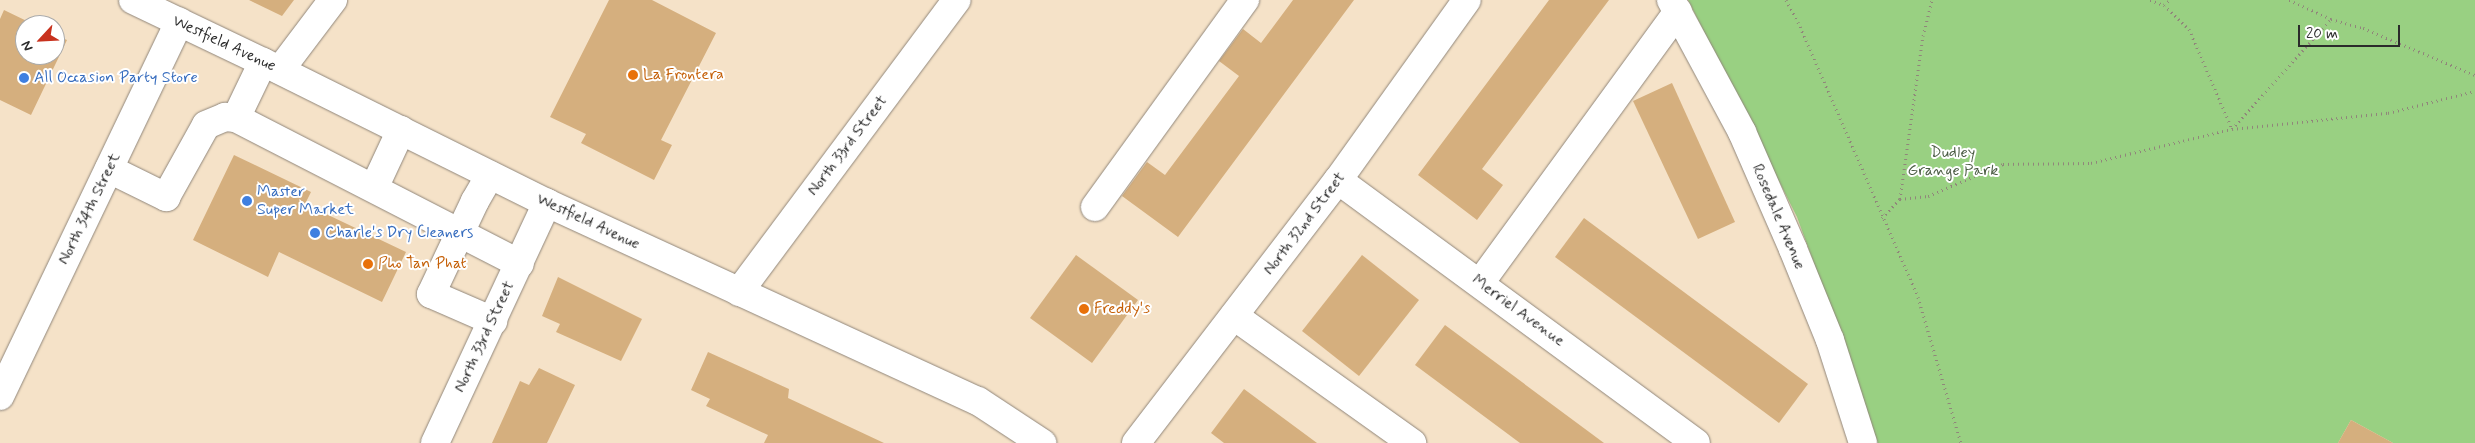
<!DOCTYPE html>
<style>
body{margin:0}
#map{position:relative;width:2475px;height:443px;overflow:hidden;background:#f5e2c8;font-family:Mynerve,sans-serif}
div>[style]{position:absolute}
.green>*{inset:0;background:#99d082}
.building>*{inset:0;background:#d5af7e}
.path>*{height:3px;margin-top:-1.5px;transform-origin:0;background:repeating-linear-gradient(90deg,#90867a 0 1px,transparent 0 5px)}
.roads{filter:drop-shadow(0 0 1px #90867a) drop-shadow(0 0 1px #90867a)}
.minor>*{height:28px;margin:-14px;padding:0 14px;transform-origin:14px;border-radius:14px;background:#fff}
.dots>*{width:14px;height:14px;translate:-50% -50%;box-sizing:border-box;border:2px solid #fff;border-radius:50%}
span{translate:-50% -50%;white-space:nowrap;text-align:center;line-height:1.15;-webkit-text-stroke:4px #fff;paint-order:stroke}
.street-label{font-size:16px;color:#2b2b2b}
.food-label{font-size:16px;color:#c56008}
.left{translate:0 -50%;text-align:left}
.shop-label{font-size:16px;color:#366cbe}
.park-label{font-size:16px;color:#4c5d45}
.north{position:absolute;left:15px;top:15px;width:50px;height:50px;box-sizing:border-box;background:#fff;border:1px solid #aaa;border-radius:50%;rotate:245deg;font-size:14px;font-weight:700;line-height:20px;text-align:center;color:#2b2b2b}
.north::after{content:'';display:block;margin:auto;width:18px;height:22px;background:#c8321e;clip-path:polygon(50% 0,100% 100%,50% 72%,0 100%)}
.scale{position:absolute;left:2298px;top:25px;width:102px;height:22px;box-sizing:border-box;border:2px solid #2b2b2b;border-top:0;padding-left:6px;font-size:15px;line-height:18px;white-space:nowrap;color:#2b2b2b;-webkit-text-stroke:4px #fff;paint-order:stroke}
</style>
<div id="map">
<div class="green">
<i style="clip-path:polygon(1688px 0,2475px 0,2475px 443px,2393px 443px,2351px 420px,2338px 443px,1873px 443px,1861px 392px,1797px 217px)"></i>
</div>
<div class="building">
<i style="clip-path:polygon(249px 0,294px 0,282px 16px)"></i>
<i style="clip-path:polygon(609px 0,652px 0,716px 33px,661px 140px,672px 145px,654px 180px,581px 143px,586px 134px,550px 117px)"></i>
<i style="clip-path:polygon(1293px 0,1354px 0,1178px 237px,1122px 196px,1147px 162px,1165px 175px,1239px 76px,1219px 61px,1243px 29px,1261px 43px)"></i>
<i style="clip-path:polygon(1549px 0,1609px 0,1482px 169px,1503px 185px,1477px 220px,1418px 175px)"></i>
<i style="clip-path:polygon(4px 10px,35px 25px,25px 25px,25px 55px,55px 55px,55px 35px,67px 40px,31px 115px,0 100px,0 19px)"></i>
<i style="clip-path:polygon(1672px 83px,1735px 222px,1698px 239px,1633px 101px)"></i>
<i style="clip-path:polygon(234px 155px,311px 192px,305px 204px,406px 252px,382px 302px,279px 252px,268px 277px,193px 240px)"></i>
<i style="clip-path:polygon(1584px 218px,1808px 384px,1779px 423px,1555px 257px)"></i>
<i style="clip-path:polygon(1076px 255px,1138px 300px,1092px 363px,1030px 318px)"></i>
<i style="clip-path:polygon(1362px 255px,1419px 300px,1359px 376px,1302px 331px)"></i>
<i style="clip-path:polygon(558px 277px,642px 319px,621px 361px,556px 332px,560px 324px,542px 316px)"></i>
<i style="clip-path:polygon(1445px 325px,1604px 443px,1520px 443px,1415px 365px)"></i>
<i style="clip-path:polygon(708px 352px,789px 389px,788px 398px,884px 443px,764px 443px,768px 435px,706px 406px,710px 399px,691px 390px)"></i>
<i style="clip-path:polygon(539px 368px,575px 385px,547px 443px,492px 443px,520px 381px,529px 385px)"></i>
<i style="clip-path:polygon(1244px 389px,1317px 443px,1224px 443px,1211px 433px)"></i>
<i style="clip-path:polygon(2351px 420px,2393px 443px,2338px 443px)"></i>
</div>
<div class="path">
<i style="left:1786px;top:0;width:25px;rotate:61deg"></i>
<i style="left:1798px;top:22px;width:300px;rotate:66.4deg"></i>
<i style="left:1918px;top:297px;width:152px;rotate:73.6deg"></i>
<i style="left:2150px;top:0;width:15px;rotate:20deg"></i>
<i style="left:2164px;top:5px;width:35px;rotate:44deg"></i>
<i style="left:2189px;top:29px;width:109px;rotate:66.7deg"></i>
<i style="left:2232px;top:129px;width:148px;rotate:-48deg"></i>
<i style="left:2289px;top:0;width:46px;rotate:24.3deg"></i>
<i style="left:2331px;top:19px;width:33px;rotate:16deg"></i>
<i style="left:2363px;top:28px;width:121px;rotate:22.8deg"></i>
<i style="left:2164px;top:5px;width:8px;rotate:-40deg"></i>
<i style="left:1900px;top:199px;width:28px;rotate:-6deg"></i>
<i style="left:1928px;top:196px;width:82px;rotate:-23.1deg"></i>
<i style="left:2003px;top:164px;width:88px;rotate:-0.7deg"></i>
<i style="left:2091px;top:163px;width:145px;rotate:-13.6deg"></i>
<i style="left:2232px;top:129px;width:157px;rotate:-5.9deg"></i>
<i style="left:2388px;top:113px;width:90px;rotate:-14.2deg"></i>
<i style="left:1882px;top:218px;width:26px;rotate:-47deg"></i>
<i style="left:1900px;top:199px;width:165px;rotate:-82deg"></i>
<i style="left:1923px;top:36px;width:37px;rotate:-76deg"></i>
</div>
<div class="roads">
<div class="minor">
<i style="left:133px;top:0;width:144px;rotate:25.5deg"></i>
<i style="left:263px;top:62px;width:317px;rotate:26.4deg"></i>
<i style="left:547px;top:203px;width:474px;rotate:24.7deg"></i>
<i style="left:978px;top:401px;width:77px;rotate:33.3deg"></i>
<i style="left:1671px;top:0;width:150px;rotate:61.7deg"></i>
<i style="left:1742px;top:132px;width:128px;rotate:66.4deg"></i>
<i style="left:1793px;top:249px;width:98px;rotate:67.9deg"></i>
<i style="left:1830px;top:340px;width:108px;rotate:72.2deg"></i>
<i style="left:280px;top:70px;width:88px;rotate:-52.9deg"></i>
<i style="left:236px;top:118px;width:62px;rotate:-64.3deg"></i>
<i style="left:109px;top:169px;width:64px;rotate:26.2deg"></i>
<i style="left:166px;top:197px;width:82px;rotate:-60.9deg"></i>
<i style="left:206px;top:125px;width:21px;rotate:-23deg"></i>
<i style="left:225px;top:117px;width:11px;rotate:5deg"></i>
<i style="left:236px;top:118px;width:319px;rotate:27.2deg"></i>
<i style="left:490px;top:175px;width:30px;rotate:120deg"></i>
<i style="left:475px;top:201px;width:103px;rotate:115.3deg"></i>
<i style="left:431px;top:294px;width:68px;rotate:23.5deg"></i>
<i style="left:1338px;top:180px;width:444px;rotate:36.3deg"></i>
<i style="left:374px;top:188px;width:64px;rotate:-65deg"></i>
<i style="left:1095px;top:207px;width:256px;rotate:-54.1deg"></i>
<i style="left:1480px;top:283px;width:336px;rotate:-53.9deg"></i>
<i style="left:739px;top:292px;width:364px;rotate:-53.3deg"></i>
<i style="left:1234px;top:316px;width:219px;rotate:35.5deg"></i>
<i style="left:0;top:396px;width:415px;rotate:-64.4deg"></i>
<i style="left:435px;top:443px;width:265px;rotate:-65deg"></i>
<i style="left:1136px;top:443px;width:332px;rotate:-52.5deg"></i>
<i style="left:1338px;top:180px;width:221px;rotate:-54.4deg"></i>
</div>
</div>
<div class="dots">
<i style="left:633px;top:75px;background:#e8710a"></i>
<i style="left:24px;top:78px;background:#3f7fe0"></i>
<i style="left:247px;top:201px;background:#3f7fe0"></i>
<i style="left:315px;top:233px;background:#3f7fe0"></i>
<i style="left:368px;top:264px;background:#e8710a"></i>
<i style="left:1084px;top:309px;background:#e8710a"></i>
</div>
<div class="street-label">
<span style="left:224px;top:44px;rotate:25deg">Westfield Avenue</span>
<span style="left:848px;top:146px;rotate:-53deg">North 33rd Street</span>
<span style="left:90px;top:209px;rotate:-64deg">North 34th Street</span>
<span style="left:1778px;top:217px;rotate:67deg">Rosedale Avenue</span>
<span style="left:588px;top:222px;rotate:25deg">Westfield Avenue</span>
<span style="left:1305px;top:224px;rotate:-53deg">North 32nd Street</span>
<span style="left:1518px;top:311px;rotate:36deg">Merriel Avenue</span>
<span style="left:485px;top:337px;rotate:-65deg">North 33rd Street</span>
</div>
<div class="food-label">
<span class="left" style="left:643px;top:75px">La Frontera</span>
<span class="left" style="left:378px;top:264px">Pho Tan Phat</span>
<span class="left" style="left:1094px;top:309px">Freddy's</span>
</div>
<div class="shop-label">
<span class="left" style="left:34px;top:78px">All Occasion Party Store</span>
<span class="left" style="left:257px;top:201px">Master<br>Super Market</span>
<span class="left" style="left:325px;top:233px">Charle's Dry Cleaners</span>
</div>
<div class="park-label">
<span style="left:1953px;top:162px">Dudley<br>Grange Park</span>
</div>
<div class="north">N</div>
<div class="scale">20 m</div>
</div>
